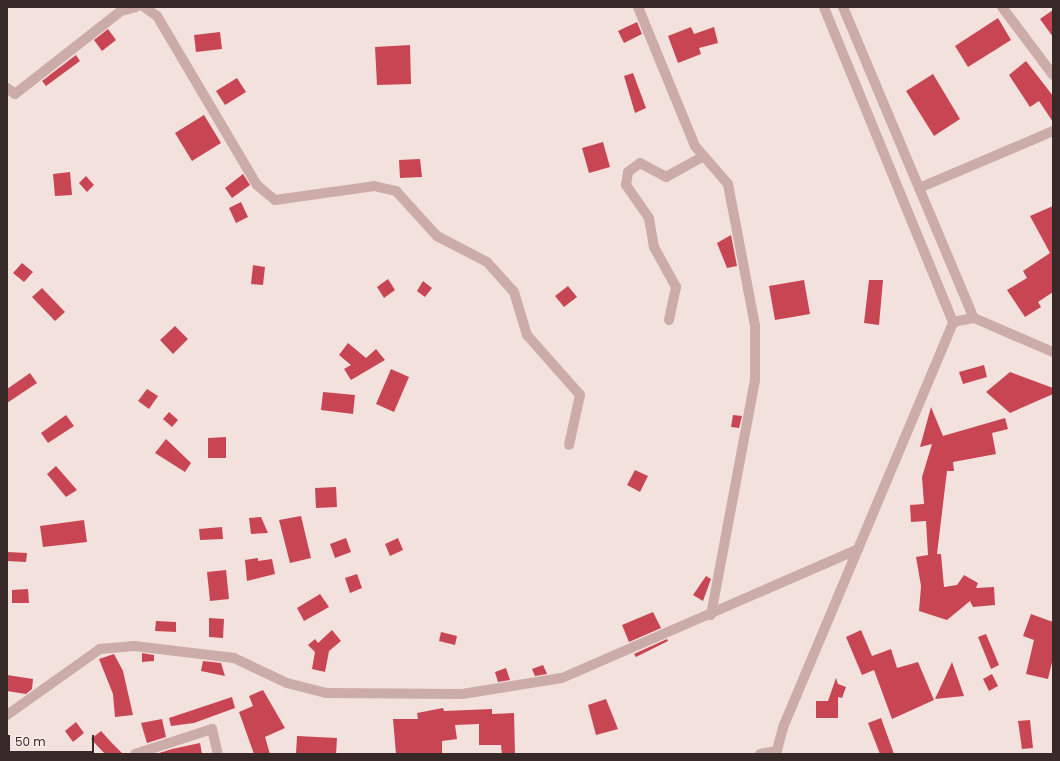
<!DOCTYPE html>
<style>
body{margin:0}
#map{position:relative;width:1060px;height:761px;overflow:hidden;background:#f3e1dd;font-family:Poppins,sans-serif}
div>[style]{position:absolute}
.building>*{inset:0;background:#c84653}
.minor>*{height:10px;margin:-5px;padding:0 5px;transform-origin:5px;border-radius:5px;background:#cbaca8}
span{translate:-50% -50%;white-space:nowrap;text-align:center;line-height:1.15;-webkit-text-stroke:4px #faede9;paint-order:stroke}
.frame{position:absolute;inset:0;border:8px solid #382929;pointer-events:none}
.scale{position:absolute;left:8px;top:735px;width:86px;height:18px;box-sizing:border-box;border:2px solid #382929;border-top:0;padding-left:5px;font-size:12px;line-height:14px;white-space:nowrap;color:#382929;-webkit-text-stroke:3px #faede9;paint-order:stroke}
</style>
<div id="map">
<div class="building">
<i style="clip-path:polygon(1053px 10px,1053px 37px,1040px 19px)"></i>
<i style="clip-path:polygon(998px 18px,1011px 40px,968px 67px,955px 46px)"></i>
<i style="clip-path:polygon(637px 22px,642px 34px,624px 43px,618px 31px)"></i>
<i style="clip-path:polygon(691px 27px,694px 34px,714px 27px,718px 43px,699px 48px,701px 54px,678px 63px,668px 36px)"></i>
<i style="clip-path:polygon(108px 29px,116px 40px,102px 51px,94px 40px)"></i>
<i style="clip-path:polygon(220px 32px,222px 49px,196px 52px,194px 35px)"></i>
<i style="clip-path:polygon(410px 45px,411px 84px,377px 85px,375px 47px)"></i>
<i style="clip-path:polygon(76px 55px,80px 61px,46px 86px,42px 81px)"></i>
<i style="clip-path:polygon(1026px 61px,1053px 96px,1053px 122px,1039px 101px,1030px 107px,1009px 75px)"></i>
<i style="clip-path:polygon(633px 73px,646px 108px,635px 113px,624px 76px)"></i>
<i style="clip-path:polygon(933px 74px,960px 119px,934px 136px,906px 91px)"></i>
<i style="clip-path:polygon(237px 78px,246px 92px,225px 105px,216px 91px)"></i>
<i style="clip-path:polygon(204px 115px,221px 143px,192px 161px,175px 133px)"></i>
<i style="clip-path:polygon(603px 142px,610px 167px,589px 173px,582px 148px)"></i>
<i style="clip-path:polygon(420px 159px,422px 177px,400px 178px,399px 160px)"></i>
<i style="clip-path:polygon(70px 172px,72px 195px,55px 196px,53px 174px)"></i>
<i style="clip-path:polygon(243px 174px,250px 185px,232px 198px,225px 188px)"></i>
<i style="clip-path:polygon(86px 176px,94px 185px,87px 192px,79px 183px)"></i>
<i style="clip-path:polygon(241px 202px,248px 217px,236px 223px,229px 208px)"></i>
<i style="clip-path:polygon(1053px 206px,1053px 292px,1038px 302px,1041px 307px,1025px 317px,1007px 290px,1027px 278px,1023px 271px,1050px 253px,1030px 216px)"></i>
<i style="clip-path:polygon(731px 235px,737px 266px,727px 268px,717px 243px)"></i>
<i style="clip-path:polygon(22px 263px,33px 272px,24px 282px,13px 273px)"></i>
<i style="clip-path:polygon(253px 265px,265px 267px,263px 285px,251px 284px)"></i>
<i style="clip-path:polygon(388px 279px,395px 290px,384px 298px,377px 287px)"></i>
<i style="clip-path:polygon(804px 280px,810px 314px,775px 320px,769px 286px)"></i>
<i style="clip-path:polygon(869px 280px,883px 280px,879px 325px,864px 323px)"></i>
<i style="clip-path:polygon(423px 281px,432px 288px,425px 297px,417px 291px)"></i>
<i style="clip-path:polygon(568px 286px,577px 297px,564px 307px,555px 296px)"></i>
<i style="clip-path:polygon(42px 288px,65px 312px,55px 321px,32px 297px)"></i>
<i style="clip-path:polygon(175px 326px,188px 339px,173px 354px,160px 340px)"></i>
<i style="clip-path:polygon(348px 343px,366px 358px,376px 349px,385px 360px,351px 380px,344px 369px,351px 365px,339px 355px)"></i>
<i style="clip-path:polygon(984px 365px,987px 377px,963px 384px,959px 372px)"></i>
<i style="clip-path:polygon(391px 369px,409px 377px,394px 412px,376px 404px)"></i>
<i style="clip-path:polygon(1010px 372px,1053px 388px,1053px 394px,1010px 413px,986px 392px)"></i>
<i style="clip-path:polygon(30px 373px,37px 383px,7px 403px,7px 389px)"></i>
<i style="clip-path:polygon(147px 389px,158px 396px,149px 409px,138px 401px)"></i>
<i style="clip-path:polygon(323px 392px,355px 395px,353px 414px,321px 410px)"></i>
<i style="clip-path:polygon(931px 407px,943px 436px,1005px 418px,1008px 429px,992px 433px,996px 454px,953px 462px,954px 471px,947px 471px,937px 554px,941px 554px,944px 587px,957px 585px,964px 575px,978px 583px,976px 588px,994px 587px,995px 605px,973px 607px,970px 601px,947px 620px,919px 611px,921px 586px,916px 557px,928px 555px,926px 521px,911px 522px,910px 505px,924px 504px,922px 477px,932px 444px,920px 447px)"></i>
<i style="clip-path:polygon(169px 412px,178px 420px,172px 427px,163px 419px)"></i>
<i style="clip-path:polygon(66px 415px,74px 426px,48px 443px,41px 433px)"></i>
<i style="clip-path:polygon(733px 415px,742px 416px,739px 428px,731px 427px)"></i>
<i style="clip-path:polygon(226px 437px,226px 458px,208px 458px,208px 438px)"></i>
<i style="clip-path:polygon(166px 439px,191px 463px,185px 472px,155px 453px)"></i>
<i style="clip-path:polygon(56px 466px,77px 490px,66px 497px,47px 474px)"></i>
<i style="clip-path:polygon(635px 470px,648px 476px,640px 492px,627px 485px)"></i>
<i style="clip-path:polygon(336px 487px,337px 507px,316px 508px,315px 488px)"></i>
<i style="clip-path:polygon(301px 516px,311px 558px,290px 563px,279px 520px)"></i>
<i style="clip-path:polygon(261px 517px,268px 533px,251px 534px,249px 518px)"></i>
<i style="clip-path:polygon(84px 520px,87px 542px,43px 547px,40px 526px)"></i>
<i style="clip-path:polygon(222px 527px,223px 539px,200px 540px,199px 529px)"></i>
<i style="clip-path:polygon(346px 538px,351px 552px,335px 558px,330px 544px)"></i>
<i style="clip-path:polygon(398px 538px,403px 550px,390px 556px,385px 544px)"></i>
<i style="clip-path:polygon(7px 552px,27px 553px,26px 562px,7px 561px)"></i>
<i style="clip-path:polygon(258px 558px,258px 561px,272px 559px,275px 574px,247px 581px,245px 560px)"></i>
<i style="clip-path:polygon(226px 570px,229px 599px,210px 601px,207px 572px)"></i>
<i style="clip-path:polygon(357px 574px,362px 588px,350px 593px,345px 578px)"></i>
<i style="clip-path:polygon(706px 576px,711px 579px,703px 601px,693px 595px)"></i>
<i style="clip-path:polygon(28px 589px,29px 603px,12px 603px,12px 590px)"></i>
<i style="clip-path:polygon(320px 594px,329px 607px,304px 621px,297px 608px)"></i>
<i style="clip-path:polygon(653px 612px,661px 628px,629px 642px,622px 625px)"></i>
<i style="clip-path:polygon(1031px 614px,1053px 622px,1053px 658px,1048px 679px,1026px 674px,1034px 640px,1023px 636px)"></i>
<i style="clip-path:polygon(209px 618px,224px 619px,223px 638px,209px 637px)"></i>
<i style="clip-path:polygon(156px 621px,176px 622px,176px 632px,155px 631px)"></i>
<i style="clip-path:polygon(332px 630px,341px 641px,329px 651px,325px 672px,312px 669px,315px 652px,308px 645px,315px 639px,318px 643px)"></i>
<i style="clip-path:polygon(861px 630px,872px 656px,891px 649px,897px 668px,918px 662px,934px 700px,892px 719px,874px 670px,862px 675px,846px 637px)"></i>
<i style="clip-path:polygon(441px 632px,457px 636px,455px 645px,439px 641px)"></i>
<i style="clip-path:polygon(986px 634px,999px 665px,991px 669px,978px 637px)"></i>
<i style="clip-path:polygon(667px 639px,668px 641px,636px 657px,634px 654px)"></i>
<i style="clip-path:polygon(142px 653px,154px 655px,154px 661px,142px 662px)"></i>
<i style="clip-path:polygon(114px 654px,123px 671px,133px 715px,115px 717px,113px 694px,99px 659px)"></i>
<i style="clip-path:polygon(203px 661px,221px 663px,225px 676px,201px 671px)"></i>
<i style="clip-path:polygon(952px 662px,964px 696px,935px 699px)"></i>
<i style="clip-path:polygon(543px 665px,547px 674px,535px 676px,532px 669px)"></i>
<i style="clip-path:polygon(506px 668px,510px 680px,498px 682px,495px 672px)"></i>
<i style="clip-path:polygon(992px 674px,998px 686px,989px 691px,983px 679px)"></i>
<i style="clip-path:polygon(7px 675px,33px 679px,32px 689px,26px 694px,7px 691px)"></i>
<i style="clip-path:polygon(836px 678px,838px 684px,846px 687px,842px 698px,838px 697px,838px 718px,816px 718px,816px 701px,828px 701px)"></i>
<i style="clip-path:polygon(263px 690px,285px 728px,265px 737px,270px 754px,254px 754px,239px 712px,253px 706px,249px 696px)"></i>
<i style="clip-path:polygon(232px 697px,235px 708px,194px 723px,171px 726px,169px 718px)"></i>
<i style="clip-path:polygon(606px 699px,618px 729px,596px 735px,588px 705px)"></i>
<i style="clip-path:polygon(443px 708px,444px 711px,492px 709px,492px 714px,514px 713px,515px 754px,502px 754px,501px 745px,479px 745px,479px 724px,455px 725px,457px 739px,442px 741px,442px 754px,396px 754px,393px 719px,418px 719px,417px 713px)"></i>
<i style="clip-path:polygon(881px 718px,889px 740px,894px 754px,880px 754px,868px 723px)"></i>
<i style="clip-path:polygon(162px 719px,166px 737px,147px 743px,141px 723px)"></i>
<i style="clip-path:polygon(1030px 720px,1033px 748px,1022px 749px,1018px 721px)"></i>
<i style="clip-path:polygon(76px 722px,84px 733px,73px 742px,65px 731px)"></i>
<i style="clip-path:polygon(101px 731px,111px 742px,123px 754px,105px 754px,91px 739px)"></i>
<i style="clip-path:polygon(297px 736px,337px 738px,336px 754px,296px 754px)"></i>
<i style="clip-path:polygon(200px 743px,202px 754px,156px 754px,172px 749px)"></i>
</div>
<div class="minor">
<i style="left:144px;top:7px;width:16px;rotate:35deg"></i>
<i style="left:157px;top:16px;width:196px;rotate:59.4deg"></i>
<i style="left:257px;top:185px;width:23px;rotate:40deg"></i>
<i style="left:275px;top:200px;width:100px;rotate:-8deg"></i>
<i style="left:374px;top:186px;width:23px;rotate:13deg"></i>
<i style="left:396px;top:191px;width:61px;rotate:47.7deg"></i>
<i style="left:437px;top:236px;width:56px;rotate:27.5deg"></i>
<i style="left:487px;top:262px;width:40px;rotate:48deg"></i>
<i style="left:514px;top:292px;width:45px;rotate:73.2deg"></i>
<i style="left:527px;top:335px;width:80px;rotate:48.5deg"></i>
<i style="left:580px;top:395px;width:51px;rotate:102.4deg"></i>
<i style="left:638px;top:7px;width:150px;rotate:67.7deg"></i>
<i style="left:695px;top:146px;width:50px;rotate:49deg"></i>
<i style="left:728px;top:184px;width:145px;rotate:79.2deg"></i>
<i style="left:755px;top:326px;width:54px;rotate:90deg"></i>
<i style="left:755px;top:380px;width:239px;rotate:100.6deg"></i>
<i style="left:843px;top:7px;width:337px;rotate:67.2deg"></i>
<i style="left:1002px;top:7px;width:85px;rotate:53.1deg"></i>
<i style="left:7px;top:88px;width:10px;rotate:37deg"></i>
<i style="left:15px;top:94px;width:135px;rotate:-38.1deg"></i>
<i style="left:121px;top:11px;width:16px;rotate:-15deg"></i>
<i style="left:919px;top:188px;width:146px;rotate:-23deg"></i>
<i style="left:669px;top:320px;width:34px;rotate:-78deg"></i>
<i style="left:676px;top:287px;width:46px;rotate:-118.8deg"></i>
<i style="left:654px;top:247px;width:29px;rotate:-100deg"></i>
<i style="left:649px;top:218px;width:40px;rotate:-124.9deg"></i>
<i style="left:626px;top:185px;width:13px;rotate:-81deg"></i>
<i style="left:628px;top:172px;width:15px;rotate:-37deg"></i>
<i style="left:640px;top:163px;width:30px;rotate:28deg"></i>
<i style="left:666px;top:177px;width:43px;rotate:-28.9deg"></i>
<i style="left:953px;top:322px;width:21px;rotate:-11deg"></i>
<i style="left:974px;top:318px;width:86px;rotate:23.3deg"></i>
<i style="left:7px;top:715px;width:114px;rotate:-35.4deg"></i>
<i style="left:100px;top:649px;width:34px;rotate:-5deg"></i>
<i style="left:134px;top:646px;width:101px;rotate:6.8deg"></i>
<i style="left:234px;top:658px;width:59px;rotate:25.3deg"></i>
<i style="left:287px;top:683px;width:40px;rotate:14.4deg"></i>
<i style="left:326px;top:693px;width:136px;rotate:0.4deg"></i>
<i style="left:462px;top:694px;width:101px;rotate:-9.1deg"></i>
<i style="left:562px;top:678px;width:323px;rotate:-23.5deg"></i>
<i style="left:135px;top:754px;width:81px;rotate:-18deg"></i>
<i style="left:212px;top:729px;width:26px;rotate:77deg"></i>
<i style="left:760px;top:754px;width:17px;rotate:-10deg"></i>
<i style="left:776px;top:754px;width:30px;rotate:-75deg"></i>
<i style="left:784px;top:725px;width:437px;rotate:-67.2deg"></i>
<i style="left:953px;top:322px;width:340px;rotate:-112.3deg"></i>
</div>
<div class="frame"></div>
<div class="scale">50 m</div>
</div>
